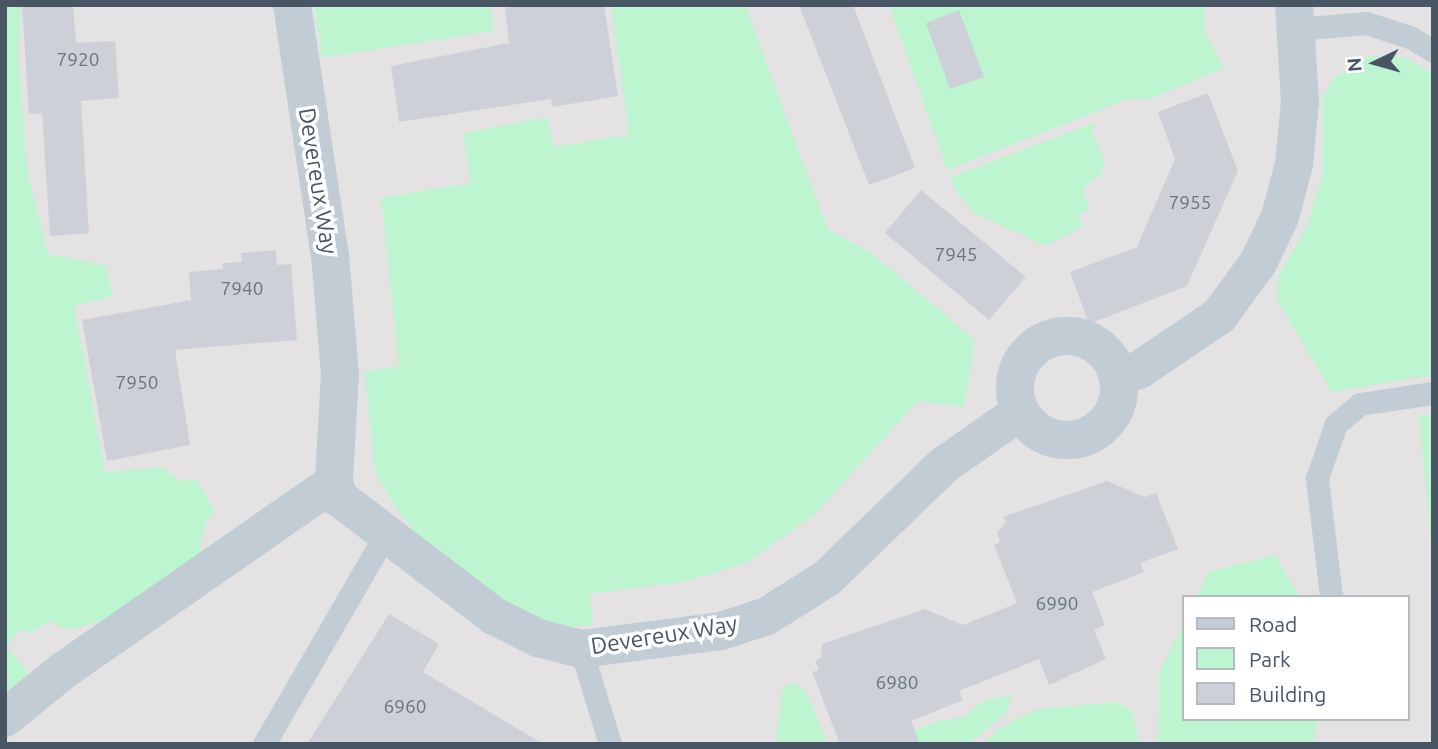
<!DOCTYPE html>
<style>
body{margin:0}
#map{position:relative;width:1438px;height:749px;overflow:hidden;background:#f4f2f2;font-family:Ubuntu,sans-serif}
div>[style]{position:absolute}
.education>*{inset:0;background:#e5e2e4}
.green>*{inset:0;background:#bdf5d1}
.building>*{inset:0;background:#cdd1d7}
.lane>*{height:23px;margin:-11.5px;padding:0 11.5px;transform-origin:11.5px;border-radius:11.5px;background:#c1ccd4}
.street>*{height:38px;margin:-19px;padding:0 19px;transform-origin:19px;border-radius:19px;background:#c1ccd4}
.street>.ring{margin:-19px;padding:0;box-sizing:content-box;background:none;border:38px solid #c1ccd4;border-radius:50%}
span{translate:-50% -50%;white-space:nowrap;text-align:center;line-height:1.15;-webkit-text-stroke:7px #fff;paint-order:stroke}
.number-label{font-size:19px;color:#68757f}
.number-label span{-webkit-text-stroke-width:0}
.street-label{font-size:23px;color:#475662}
.frame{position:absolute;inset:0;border:7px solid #475662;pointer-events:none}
.legend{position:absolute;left:1182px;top:595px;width:228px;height:126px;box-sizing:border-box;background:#fff;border:2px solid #b5bbc0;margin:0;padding:9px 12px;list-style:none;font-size:21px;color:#475662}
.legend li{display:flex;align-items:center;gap:14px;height:35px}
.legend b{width:35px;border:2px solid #b5bbc0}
.north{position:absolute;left:1340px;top:28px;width:70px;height:70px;-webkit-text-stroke:5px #fff;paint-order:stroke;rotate:265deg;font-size:19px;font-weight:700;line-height:28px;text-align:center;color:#475662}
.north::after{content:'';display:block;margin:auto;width:24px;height:32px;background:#475662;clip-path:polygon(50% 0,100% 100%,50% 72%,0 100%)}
</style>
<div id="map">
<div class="education">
<i style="clip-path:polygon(evenodd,5px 5px,1433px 5px,1433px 744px,5px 744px,5px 5px,1184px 597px,1408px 597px,1408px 719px,1184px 719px,1184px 597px)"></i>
</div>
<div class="green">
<i style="clip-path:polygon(5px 5px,21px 5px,18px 52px,27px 168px,48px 254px,105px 265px,113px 296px,74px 306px,105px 472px,162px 467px,180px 481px,196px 479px,215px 511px,206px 522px,200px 549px,205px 554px,117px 616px,77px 628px,63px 628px,50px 621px,32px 632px,20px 630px,7px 647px,27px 671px,28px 703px,5px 727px)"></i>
<i style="clip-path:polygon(314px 5px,490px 5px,494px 31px,322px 58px)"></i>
<i style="clip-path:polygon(611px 5px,745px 5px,828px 230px,869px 251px,975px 340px,964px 407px,918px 401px,814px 515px,745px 564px,682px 582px,590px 594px,593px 625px,562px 628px,522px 615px,416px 533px,394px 505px,375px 471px,364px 372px,399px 366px,381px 198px,471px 183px,463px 133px,547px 117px,554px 147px,629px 135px)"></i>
<i style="clip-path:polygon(889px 5px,1206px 5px,1205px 32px,1224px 68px,1150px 99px,1128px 99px,947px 170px)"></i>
<i style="clip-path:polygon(1370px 56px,1403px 57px,1433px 73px,1433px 375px,1332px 392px,1277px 300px,1278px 276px,1307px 226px,1323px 172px,1322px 99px,1333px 79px)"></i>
<i style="clip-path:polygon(1097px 122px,1092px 132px,1104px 160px,1102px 173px,1082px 189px,1090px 209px,1078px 215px,1083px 227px,1049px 244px,1043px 245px,973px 212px,953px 187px,951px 177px)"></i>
<i style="clip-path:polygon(1433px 414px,1433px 566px,1419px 415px)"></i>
<i style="clip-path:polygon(1275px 555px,1300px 597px,1196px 597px,1208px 572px)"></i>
<i style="clip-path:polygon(1184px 621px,1184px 719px,1318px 719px,1313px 744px,1158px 744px,1159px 674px)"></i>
<i style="clip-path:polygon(796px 683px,807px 693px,828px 744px,775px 744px,783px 687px)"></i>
<i style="clip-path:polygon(1012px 695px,1007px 712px,969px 744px,903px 744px,901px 738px,929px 724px,965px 716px,982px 701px)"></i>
<i style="clip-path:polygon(1117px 702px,1133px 712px,1139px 744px,983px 744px,997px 730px,1037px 709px)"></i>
</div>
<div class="building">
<i style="clip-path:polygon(22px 5px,73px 5px,76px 43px,115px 41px,119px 98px,81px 101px,89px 233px,50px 236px,42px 113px,29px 114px)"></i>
<i style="clip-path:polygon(524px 5px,604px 5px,618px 96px,552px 107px,551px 99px,399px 122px,391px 66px,509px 43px,505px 8px)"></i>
<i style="clip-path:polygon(799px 5px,853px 5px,915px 168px,869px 185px)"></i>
<i style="clip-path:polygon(959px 10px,984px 77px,950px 89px,926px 23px)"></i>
<i style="clip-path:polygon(1208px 93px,1238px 171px,1187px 286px,1089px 324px,1070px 272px,1137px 247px,1175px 159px,1158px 112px)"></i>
<i style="clip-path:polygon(921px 190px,1026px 277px,989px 320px,885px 233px)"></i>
<i style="clip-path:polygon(276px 250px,277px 265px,291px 264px,297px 340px,175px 350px,190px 445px,107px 461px,82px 320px,191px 300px,189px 272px,223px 269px,223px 263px,242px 262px,241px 253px)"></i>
<i style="clip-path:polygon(1107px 481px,1145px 497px,1156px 493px,1178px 549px,1140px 563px,1144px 572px,1092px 592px,1105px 625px,1094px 630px,1106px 659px,1049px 685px,1039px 659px,959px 691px,963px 700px,911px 721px,920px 744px,840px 744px,812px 672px,819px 670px,815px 661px,821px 658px,822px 644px,925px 609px,963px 625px,1017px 603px,994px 545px,1000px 542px,997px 533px,1006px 522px,1003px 517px)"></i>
<i style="clip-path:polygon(389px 614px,439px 644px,423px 672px,543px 744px,307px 744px)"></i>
</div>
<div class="lane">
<i style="left:1298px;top:29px;width:68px;rotate:-5deg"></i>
<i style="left:1366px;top:23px;width:46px;rotate:17.7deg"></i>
<i style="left:1410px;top:37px;width:27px;rotate:31deg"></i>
<i style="left:1331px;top:596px;width:119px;rotate:-96.8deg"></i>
<i style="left:1317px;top:478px;width:57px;rotate:-70.6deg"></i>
<i style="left:1336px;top:424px;width:31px;rotate:-40deg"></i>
<i style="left:1360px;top:404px;width:74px;rotate:-8.6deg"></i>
<i style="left:581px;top:649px;width:99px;rotate:73deg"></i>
<i style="left:264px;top:744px;width:241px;rotate:-59.9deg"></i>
</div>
<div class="street">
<i style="left:292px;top:5px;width:253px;rotate:81.4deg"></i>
<i style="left:330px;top:255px;width:118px;rotate:85.2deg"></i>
<i style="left:340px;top:373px;width:109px;rotate:93.2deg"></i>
<i style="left:334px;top:482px;width:16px;rotate:75deg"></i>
<i style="left:338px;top:497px;width:196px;rotate:37.3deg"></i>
<i style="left:494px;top:616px;width:49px;rotate:26.6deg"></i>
<i style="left:538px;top:638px;width:44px;rotate:14.3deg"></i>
<i style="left:581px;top:649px;width:141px;rotate:-7.3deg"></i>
<i style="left:721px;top:631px;width:48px;rotate:-18.1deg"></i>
<i style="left:767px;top:616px;width:71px;rotate:-32.3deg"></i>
<i style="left:827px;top:578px;width:163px;rotate:-44deg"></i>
<i style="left:944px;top:465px;width:93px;rotate:-34.9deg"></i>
<i class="ring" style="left:1015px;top:336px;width:66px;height:66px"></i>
<i style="left:1117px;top:376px;width:23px;rotate:-15deg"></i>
<i style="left:1139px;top:370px;width:97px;rotate:-34deg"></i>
<i style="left:1219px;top:316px;width:66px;rotate:-53.7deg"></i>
<i style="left:1258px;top:263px;width:51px;rotate:-64.4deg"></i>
<i style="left:1280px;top:217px;width:55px;rotate:-75.2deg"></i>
<i style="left:1294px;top:164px;width:62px;rotate:-84.5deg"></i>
<i style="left:1300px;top:102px;width:97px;rotate:-93.5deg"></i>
<i style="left:5px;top:718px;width:76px;rotate:-39.1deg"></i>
<i style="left:64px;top:670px;width:329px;rotate:-34.8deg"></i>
</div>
<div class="number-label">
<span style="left:78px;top:60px">7920</span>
<span style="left:1190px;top:203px">7955</span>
<span style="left:956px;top:255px">7945</span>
<span style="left:242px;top:289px">7940</span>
<span style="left:137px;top:383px">7950</span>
<span style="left:1057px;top:604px">6990</span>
<span style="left:897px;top:683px">6980</span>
<span style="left:405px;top:707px">6960</span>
</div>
<div class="street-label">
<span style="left:318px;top:181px;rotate:81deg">Devereux Way</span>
<span style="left:664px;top:635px;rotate:-9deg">Devereux Way</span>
</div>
<div class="frame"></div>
<ul class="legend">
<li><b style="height:9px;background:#c1ccd4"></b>Road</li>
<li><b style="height:19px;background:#bdf5d1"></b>Park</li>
<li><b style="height:19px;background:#cdd1d7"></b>Building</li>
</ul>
<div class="north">N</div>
</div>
